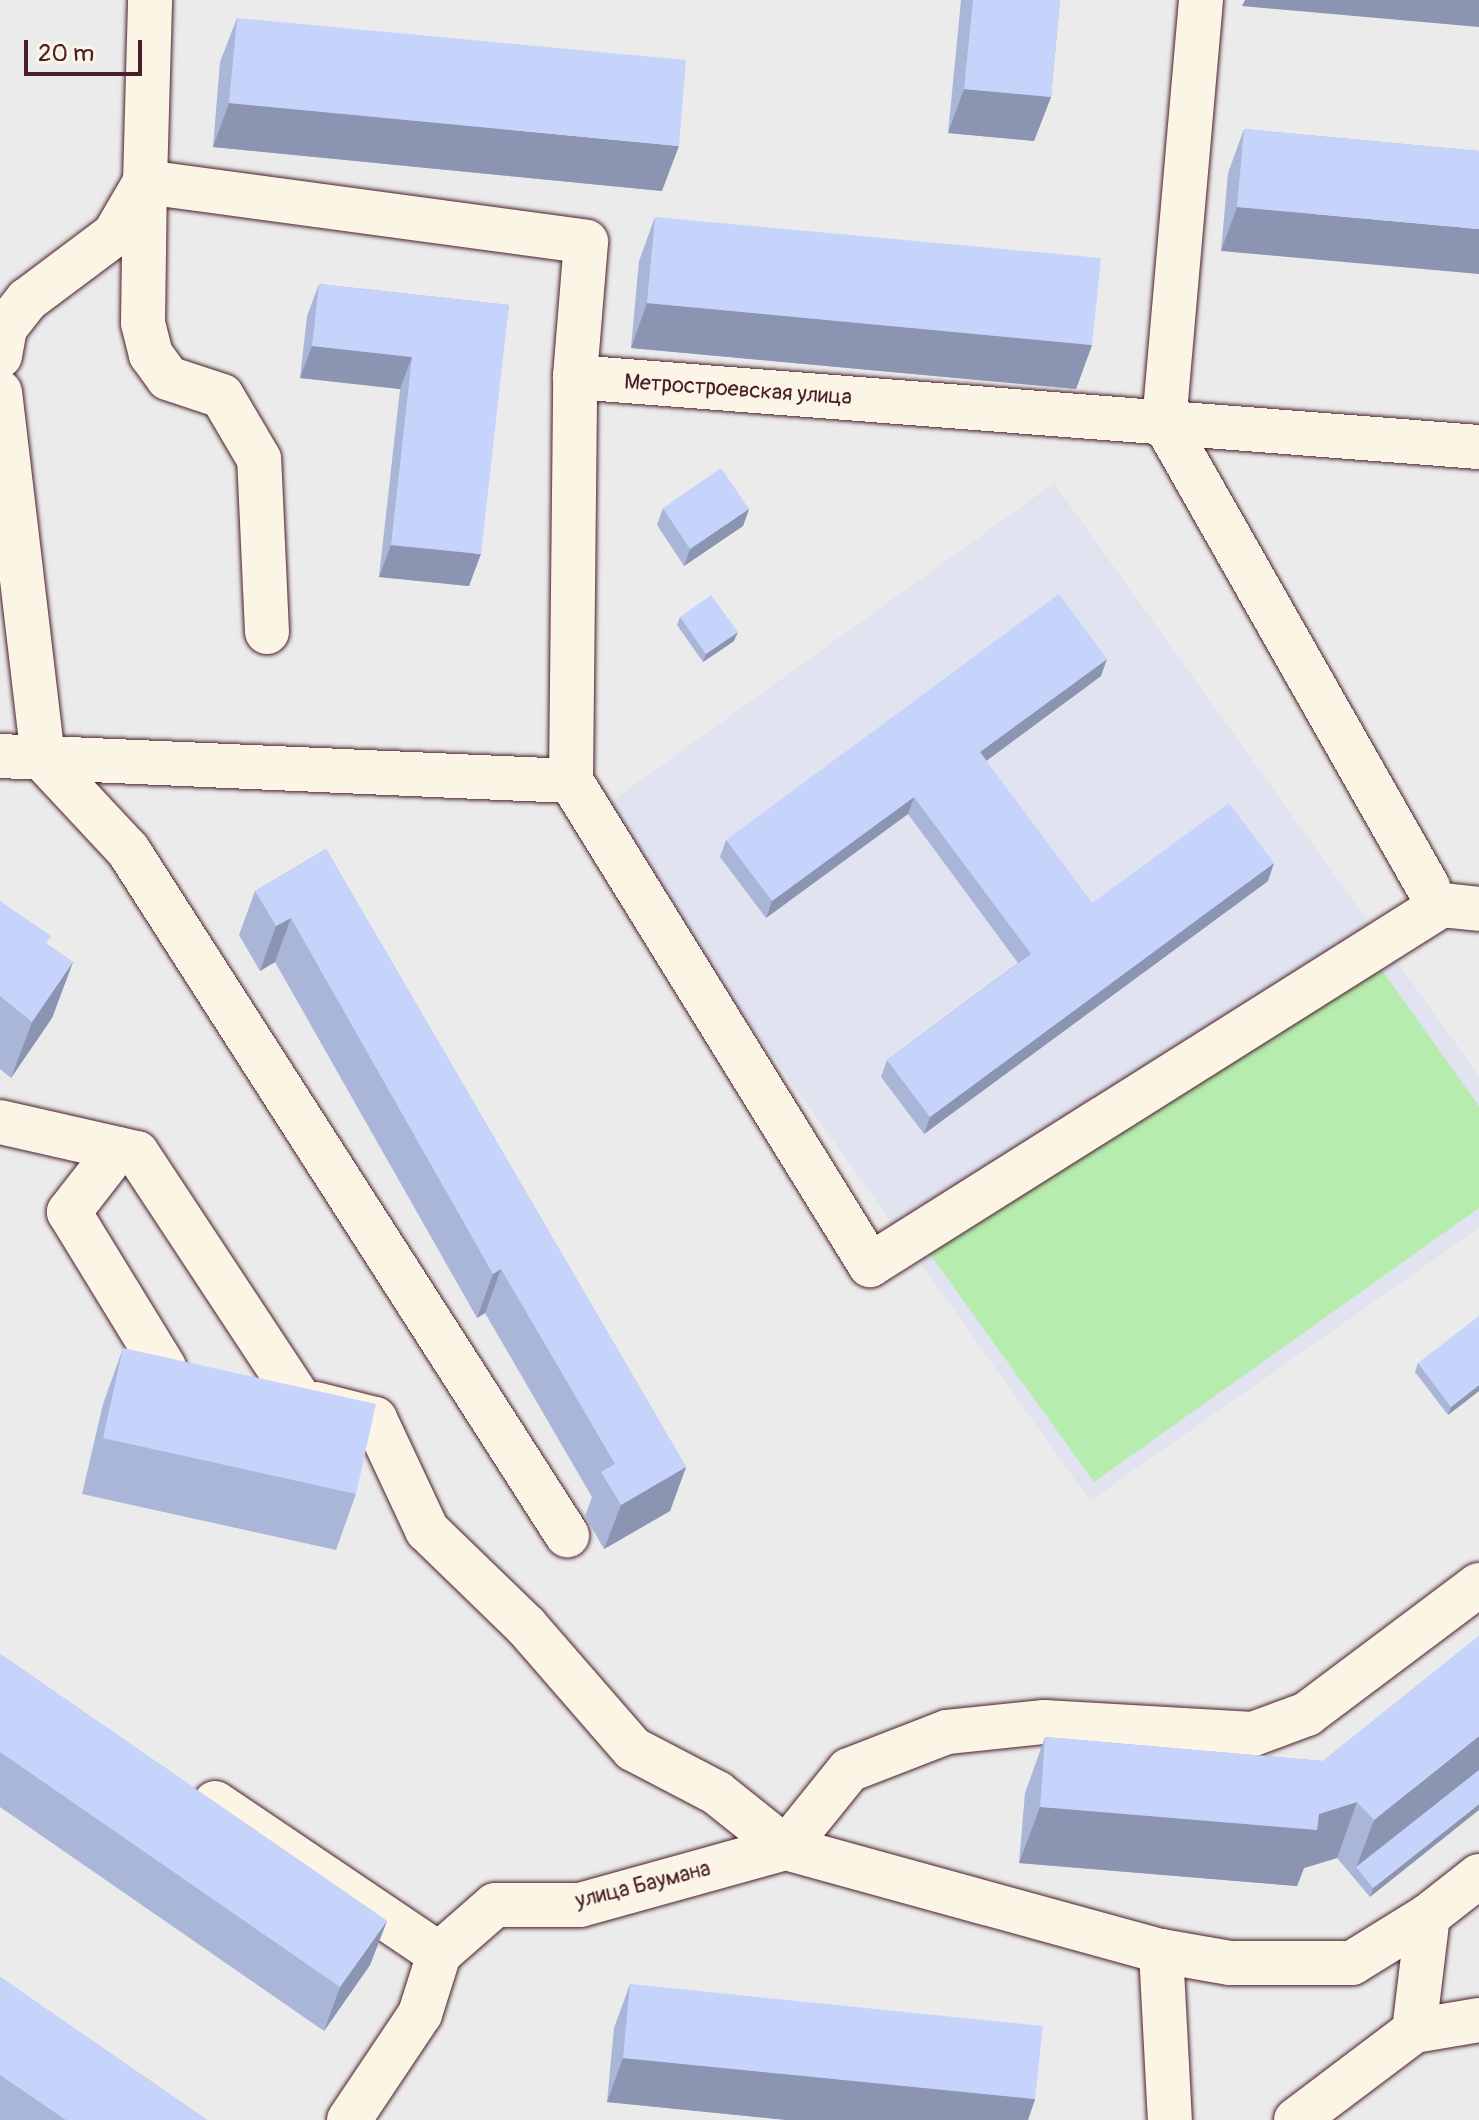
<!DOCTYPE html>
<meta charset="utf-8">
<style>
body{margin:0}
#map{position:relative;width:1479px;height:2120px;overflow:hidden;background:#ecebec;font-family:Pangolin,sans-serif}
div>[style]{position:absolute}
.built>*{inset:0;background:#e1e4f0}
.green>*{inset:0;background:#b6ecae}
.roads{filter:drop-shadow(0 0 2px #4a1f2b) drop-shadow(0 0 2px #4a1f2b)}
.minor>*{height:44px;margin:-22px;padding:0 22px;transform-origin:22px;border-radius:22px;background:#fcf5e5}
.wall>*{inset:0;background:#aab6d8}
.shaded-wall>*{inset:0;background:#8b94b0}
.building>*{inset:0;background:#c6d4fb}
span{translate:-50% -50%;white-space:nowrap;text-align:center;line-height:1.15;-webkit-text-stroke:6px #fcf5e5;paint-order:stroke}
.street-label{font-size:22px;color:#4a1f2b}
.scale{position:absolute;left:24px;top:40px;width:118px;height:36px;box-sizing:border-box;border:4px solid #4a1f2b;border-top:0;padding-left:10px;font-size:24px;line-height:28px;white-space:nowrap;color:#4a1f2b;-webkit-text-stroke:6px #fcf5e5;paint-order:stroke}
</style>
<div id="map">
<div class="built">
<i style="clip-path:polygon(1054px 483px,1479px 1076px,1479px 1228px,1090px 1501px,598px 811px)"></i>
</div>
<div class="green">
<i style="clip-path:polygon(1361px 941px,1479px 1106px,1479px 1208px,1094px 1482px,927px 1250px)"></i>
</div>
<div class="roads">
<div class="minor">
<i style="left:1201px;top:0;width:424px;rotate:95deg"></i>
<i style="left:1164px;top:422px;width:535px;rotate:60.41deg"></i>
<i style="left:0;top:356px;width:28px;rotate:-80deg"></i>
<i style="left:5px;top:328px;width:36px;rotate:-52deg"></i>
<i style="left:27px;top:300px;width:109px;rotate:-36.8deg"></i>
<i style="left:114px;top:235px;width:61px;rotate:-59.7deg"></i>
<i style="left:145px;top:182px;width:182px;rotate:-88.4deg"></i>
<i style="left:0;top:392px;width:370px;rotate:83.3deg"></i>
<i style="left:43px;top:759px;width:125px;rotate:47deg"></i>
<i style="left:128px;top:850px;width:814px;rotate:57.35deg"></i>
<i style="left:267px;top:632px;width:173px;rotate:-92.6deg"></i>
<i style="left:259px;top:459px;width:73px;rotate:-120.4deg"></i>
<i style="left:222px;top:396px;width:57px;rotate:-161.6deg"></i>
<i style="left:168px;top:378px;width:29px;rotate:-126deg"></i>
<i style="left:151px;top:355px;width:33px;rotate:-104deg"></i>
<i style="left:143px;top:323px;width:141px;rotate:-89.2deg"></i>
<i style="left:145px;top:182px;width:445px;rotate:7.7deg"></i>
<i style="left:586px;top:242px;width:135px;rotate:94.7deg"></i>
<i style="left:575px;top:377px;width:907px;rotate:4.43deg"></i>
<i style="left:0;top:756px;width:572px;rotate:2.51deg"></i>
<i style="left:571px;top:781px;width:569px;rotate:58.29deg"></i>
<i style="left:870px;top:1265px;width:676px;rotate:-32.19deg"></i>
<i style="left:1442px;top:905px;width:37px;rotate:6deg"></i>
<i style="left:571px;top:781px;width:404px;rotate:-89.4deg"></i>
<i style="left:0;top:1122px;width:140px;rotate:12.8deg"></i>
<i style="left:137px;top:1153px;width:296px;rotate:56.6deg"></i>
<i style="left:118px;top:1149px;width:80px;rotate:127.9deg"></i>
<i style="left:69px;top:1212px;width:182px;rotate:58.5deg"></i>
<i style="left:316px;top:1404px;width:61px;rotate:14.3deg"></i>
<i style="left:375px;top:1419px;width:123px;rotate:64.9deg"></i>
<i style="left:427px;top:1530px;width:138px;rotate:44.1deg"></i>
<i style="left:526px;top:1626px;width:163px;rotate:49deg"></i>
<i style="left:633px;top:1749px;width:95px;rotate:27.6deg"></i>
<i style="left:717px;top:1793px;width:88px;rotate:38.6deg"></i>
<i style="left:786px;top:1848px;width:100px;rotate:-51.1deg"></i>
<i style="left:849px;top:1770px;width:105px;rotate:-21.2deg"></i>
<i style="left:947px;top:1732px;width:98px;rotate:-5.9deg"></i>
<i style="left:1044px;top:1722px;width:209px;rotate:3.3deg"></i>
<i style="left:1253px;top:1734px;width:58px;rotate:-20.3deg"></i>
<i style="left:1307px;top:1714px;width:215px;rotate:-36.9deg"></i>
<i style="left:215px;top:1803px;width:270px;rotate:34deg"></i>
<i style="left:439px;top:1954px;width:74px;rotate:-41.2deg"></i>
<i style="left:495px;top:1905px;width:85px"></i>
<i style="left:580px;top:1905px;width:214px;rotate:-15.5deg"></i>
<i style="left:786px;top:1848px;width:389px;rotate:15.4deg"></i>
<i style="left:1161px;top:1951px;width:169px;rotate:87deg"></i>
<i style="left:1161px;top:1951px;width:70px;rotate:9.9deg"></i>
<i style="left:1230px;top:1963px;width:122px"></i>
<i style="left:1352px;top:1963px;width:89px;rotate:-31.7deg"></i>
<i style="left:1414px;top:2031px;width:66px;rotate:-9.6deg"></i>
<i style="left:349px;top:2120px;width:128px;rotate:-56.2deg"></i>
<i style="left:420px;top:2014px;width:63px;rotate:-72.4deg"></i>
<i style="left:1296px;top:2120px;width:148px;rotate:-37deg"></i>
<i style="left:1414px;top:2031px;width:116px;rotate:-83.1deg"></i>
<i style="left:1428px;top:1916px;width:65px;rotate:-38.1deg"></i>
</div>
</div>
<div class="wall">
<i style="clip-path:polygon(961px 0,1060px 0,1051px 97px,1034px 141px,948px 133px)"></i>
<i style="clip-path:polygon(237px 18px,662px 191px,213px 147px,220px 62px)"></i>
<i style="clip-path:polygon(1244px 129px,1479px 151px,1221px 251px,1228px 173px)"></i>
<i style="clip-path:polygon(655px 217px,1092px 345px,1076px 389px,631px 348px,639px 261px)"></i>
<i style="clip-path:polygon(319px 284px,509px 305px,469px 586px,379px 577px,400px 389px,300px 378px,307px 316px)"></i>
<i style="clip-path:polygon(663px 508px,749px 509px,743px 526px,684px 566px,657px 525px)"></i>
<i style="clip-path:polygon(680px 617px,734px 641px,703px 662px,677px 625px)"></i>
<i style="clip-path:polygon(1101px 676px,986px 761px,1092px 903px,1268px 881px,924px 1134px,881px 1077px,887px 1060px,1018px 963px,908px 814px,766px 918px,720px 857px,726px 840px)"></i>
<i style="clip-path:polygon(326px 849px,686px 1467px,670px 1511px,604px 1549px,585px 1516px,592px 1497px,485px 1313px,477px 1318px,275px 962px,260px 971px,239px 935px,255px 891px)"></i>
<i style="clip-path:polygon(0 901px,48px 945px,73px 962px,52px 1018px,11px 1078px,0 1069px)"></i>
<i style="clip-path:polygon(123px 1348px,356px 1494px,336px 1550px,82px 1494px,103px 1404px)"></i>
<i style="clip-path:polygon(1418px 1363px,1479px 1391px,1448px 1415px,1415px 1372px)"></i>
<i style="clip-path:polygon(1479px 1636px,1370px 1897px,1337px 1858px,1304px 1868px,1297px 1886px,1019px 1863px,1025px 1793px,1045px 1737px,1323px 1761px)"></i>
<i style="clip-path:polygon(0 1654px,387px 1921px,370px 1965px,324px 2031px,0 1807px)"></i>
<i style="clip-path:polygon(0 1977px,207px 2120px,0 2120px)"></i>
<i style="clip-path:polygon(630px 1984px,1035px 2099px,1028px 2120px,787px 2120px,607px 2102px,614px 2028px)"></i>
</div>
<div class="shaded-wall">
<i style="clip-path:polygon(1245px 0,1479px 0,1479px 27px,1242px 6px)"></i>
<i style="clip-path:polygon(964px 89px,1051px 97px,1034px 141px,948px 133px)"></i>
<i style="clip-path:polygon(229px 103px,679px 146px,662px 191px,213px 147px)"></i>
<i style="clip-path:polygon(1237px 207px,1479px 229px,1479px 274px,1221px 251px)"></i>
<i style="clip-path:polygon(647px 303px,1092px 345px,1076px 389px,631px 348px)"></i>
<i style="clip-path:polygon(312px 346px,412px 357px,400px 389px,300px 378px)"></i>
<i style="clip-path:polygon(749px 509px,743px 526px,684px 566px,690px 549px)"></i>
<i style="clip-path:polygon(391px 545px,481px 554px,469px 586px,379px 577px)"></i>
<i style="clip-path:polygon(738px 632px,734px 641px,703px 662px,706px 654px)"></i>
<i style="clip-path:polygon(1107px 659px,1101px 676px,974px 770px,980px 752px)"></i>
<i style="clip-path:polygon(914px 797px,908px 814px,766px 918px,772px 901px)"></i>
<i style="clip-path:polygon(1274px 863px,1268px 881px,924px 1134px,930px 1117px)"></i>
<i style="clip-path:polygon(291px 918px,275px 962px,260px 971px,276px 926px)"></i>
<i style="clip-path:polygon(73px 962px,52px 1018px,11px 1078px,32px 1022px)"></i>
<i style="clip-path:polygon(501px 1269px,485px 1313px,477px 1318px,493px 1274px)"></i>
<i style="clip-path:polygon(1479px 1385px,1479px 1391px,1448px 1415px,1451px 1407px)"></i>
<i style="clip-path:polygon(686px 1467px,670px 1511px,604px 1549px,621px 1505px)"></i>
<i style="clip-path:polygon(1479px 1736px,1479px 1776px,1356px 1868px,1374px 1820px)"></i>
<i style="clip-path:polygon(1357px 1802px,1337px 1858px,1304px 1868px,1297px 1886px,1019px 1863px,1040px 1807px,1319px 1814px)"></i>
<i style="clip-path:polygon(1479px 1804px,1479px 1810px,1370px 1897px,1373px 1888px)"></i>
<i style="clip-path:polygon(387px 1921px,370px 1965px,324px 2031px,340px 1987px)"></i>
<i style="clip-path:polygon(623px 2058px,1035px 2099px,1028px 2120px,787px 2120px,607px 2102px)"></i>
</div>
<div class="building">
<i style="clip-path:polygon(973px 0,1060px 0,1051px 97px,964px 89px)"></i>
<i style="clip-path:polygon(237px 18px,686px 60px,679px 146px,229px 103px)"></i>
<i style="clip-path:polygon(1244px 129px,1479px 151px,1479px 229px,1237px 207px)"></i>
<i style="clip-path:polygon(655px 217px,1101px 258px,1092px 345px,647px 303px)"></i>
<i style="clip-path:polygon(319px 284px,509px 305px,481px 554px,391px 545px,412px 357px,312px 346px)"></i>
<i style="clip-path:polygon(721px 468px,749px 509px,690px 549px,663px 508px)"></i>
<i style="clip-path:polygon(1059px 594px,1107px 659px,980px 752px,1092px 903px,1229px 803px,1274px 863px,930px 1117px,887px 1060px,1031px 954px,914px 797px,772px 901px,726px 840px)"></i>
<i style="clip-path:polygon(711px 595px,738px 632px,706px 654px,680px 617px)"></i>
<i style="clip-path:polygon(326px 849px,686px 1467px,621px 1505px,601px 1472px,615px 1464px,501px 1269px,493px 1274px,291px 918px,276px 926px,255px 891px)"></i>
<i style="clip-path:polygon(0 901px,51px 936px,46px 944px,73px 962px,32px 1022px,0 996px)"></i>
<i style="clip-path:polygon(1479px 1316px,1479px 1385px,1451px 1407px,1418px 1363px)"></i>
<i style="clip-path:polygon(123px 1348px,376px 1404px,356px 1494px,103px 1438px)"></i>
<i style="clip-path:polygon(1479px 1636px,1479px 1736px,1374px 1820px,1357px 1802px,1319px 1814px,1317px 1830px,1040px 1807px,1045px 1737px,1323px 1761px)"></i>
<i style="clip-path:polygon(0 1654px,387px 1921px,340px 1987px,0 1752px)"></i>
<i style="clip-path:polygon(1479px 1770px,1479px 1804px,1373px 1888px,1356px 1867px)"></i>
<i style="clip-path:polygon(0 1977px,207px 2120px,66px 2120px,0 2075px)"></i>
<i style="clip-path:polygon(630px 1984px,1043px 2026px,1035px 2099px,623px 2058px)"></i>
</div>
<div class="street-label">
<span style="left:738px;top:390px;rotate:4deg">Метростроевская улица</span>
<span style="left:643px;top:1885px;rotate:-14deg">улица Баумана</span>
</div>
<div class="scale">20 m</div>
</div>
